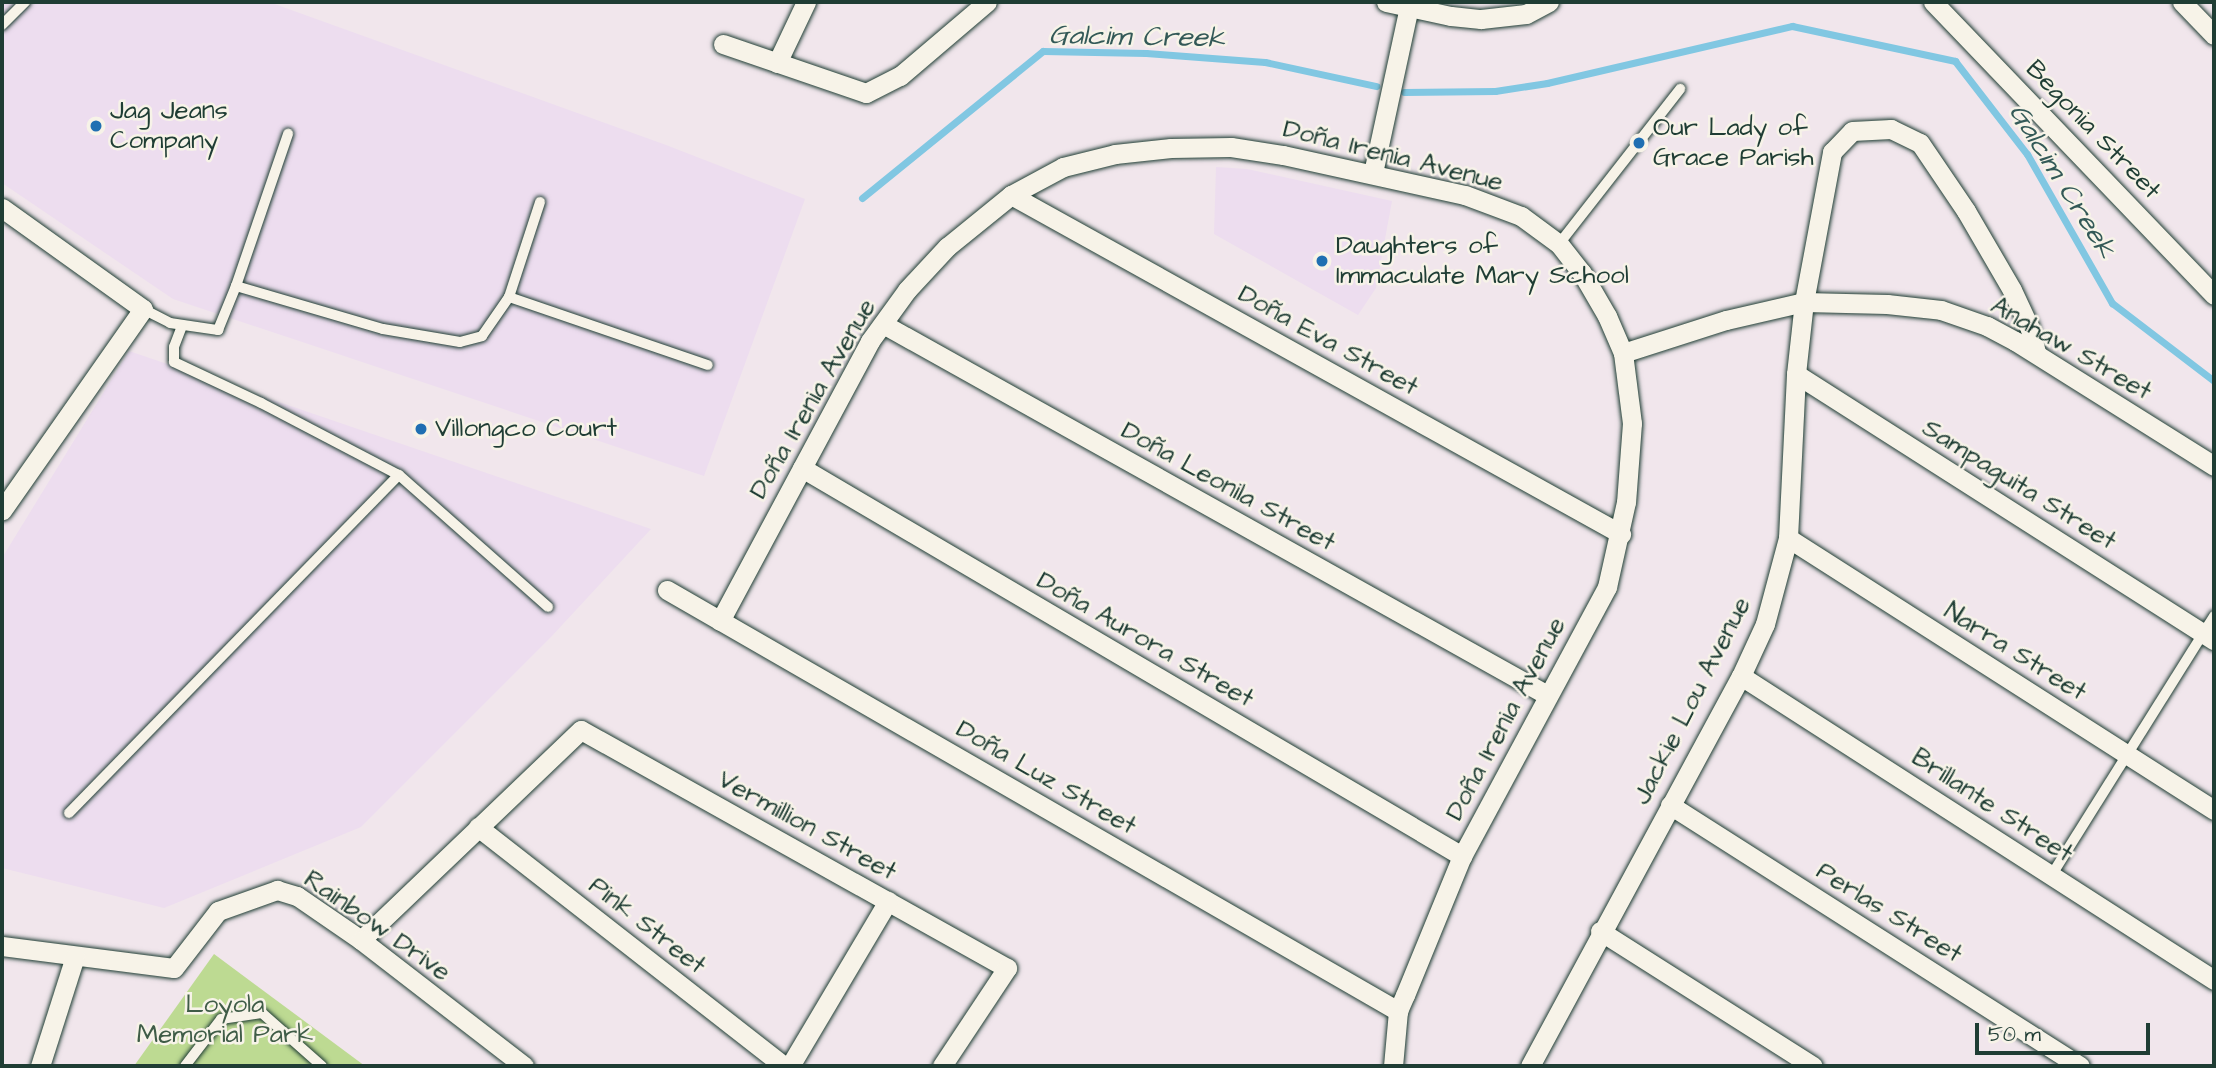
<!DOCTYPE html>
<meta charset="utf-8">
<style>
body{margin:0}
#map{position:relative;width:2216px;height:1068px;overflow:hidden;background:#f1e6ec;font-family:"Architects Daughter",sans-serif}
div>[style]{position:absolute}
.built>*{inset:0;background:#edddef}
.green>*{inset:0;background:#bdda92}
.stream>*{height:7px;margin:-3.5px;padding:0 3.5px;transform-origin:3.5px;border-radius:3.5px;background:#81c7e2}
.roads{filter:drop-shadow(0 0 2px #1f3d34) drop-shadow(0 0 2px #1f3d34)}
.service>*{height:10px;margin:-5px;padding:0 5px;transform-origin:5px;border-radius:5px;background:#f7f3e8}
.minor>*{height:19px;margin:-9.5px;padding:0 9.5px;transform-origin:9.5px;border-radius:9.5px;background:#f7f3e8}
.dots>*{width:19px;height:19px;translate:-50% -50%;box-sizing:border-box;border:4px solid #f7f3e8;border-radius:50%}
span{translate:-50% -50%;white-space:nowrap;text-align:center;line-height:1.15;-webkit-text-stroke:5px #f7f3e8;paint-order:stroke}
.poi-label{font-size:26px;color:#1f3d34}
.left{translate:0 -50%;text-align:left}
.street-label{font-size:26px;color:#1f3d34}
.park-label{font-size:26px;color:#3f5c47}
.water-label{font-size:28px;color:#335957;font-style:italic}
.frame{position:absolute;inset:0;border:4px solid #1f3d34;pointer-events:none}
.scale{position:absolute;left:1975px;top:1023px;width:175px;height:32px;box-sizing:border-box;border:4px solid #1f3d34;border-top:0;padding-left:9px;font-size:21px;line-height:24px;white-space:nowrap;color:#1f3d34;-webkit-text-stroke:5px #f7f3e8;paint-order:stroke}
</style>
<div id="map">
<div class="built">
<i style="clip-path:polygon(2px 2px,269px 2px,666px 145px,805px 199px,704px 476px,173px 299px,2px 183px)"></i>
<i style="clip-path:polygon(1216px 167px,1247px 169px,1392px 201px,1376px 288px,1358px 315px,1214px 234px)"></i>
<i style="clip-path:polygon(129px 351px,651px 529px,551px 637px,361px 827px,164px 908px,2px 868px,2px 558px)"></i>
</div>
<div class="green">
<i style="clip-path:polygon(214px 954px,365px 1066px,134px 1066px)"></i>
</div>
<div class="stream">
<i style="left:1404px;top:92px;width:91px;rotate:-0.6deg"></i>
<i style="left:1495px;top:91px;width:53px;rotate:-8.7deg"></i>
<i style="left:1547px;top:83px;width:252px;rotate:-13.1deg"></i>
<i style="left:1792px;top:26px;width:167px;rotate:12.1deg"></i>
<i style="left:1955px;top:61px;width:118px;rotate:52.3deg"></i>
<i style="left:2027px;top:154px;width:172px;rotate:60.3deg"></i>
<i style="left:2112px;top:303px;width:128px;rotate:37.4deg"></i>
<i style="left:862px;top:198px;width:233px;rotate:-39.1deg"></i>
<i style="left:1043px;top:51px;width:103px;rotate:1.1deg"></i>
<i style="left:1146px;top:53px;width:119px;rotate:4.3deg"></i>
<i style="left:1265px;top:62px;width:114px;rotate:12.2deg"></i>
</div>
<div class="roads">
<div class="service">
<i style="left:2px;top:25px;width:33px;rotate:-45deg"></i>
<i style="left:1559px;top:244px;width:197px;rotate:-52deg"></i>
<i style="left:236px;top:286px;width:153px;rotate:16.3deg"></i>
<i style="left:383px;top:329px;width:78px;rotate:9.6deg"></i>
<i style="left:460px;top:342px;width:23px;rotate:-15deg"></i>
<i style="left:482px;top:336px;width:47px;rotate:-55.3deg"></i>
<i style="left:509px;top:297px;width:100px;rotate:-71.9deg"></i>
<i style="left:509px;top:297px;width:210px;rotate:18.9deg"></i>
<i style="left:143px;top:309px;width:30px;rotate:27deg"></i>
<i style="left:170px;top:323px;width:49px;rotate:8.3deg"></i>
<i style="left:218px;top:330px;width:48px;rotate:-67.8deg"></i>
<i style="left:236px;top:286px;width:161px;rotate:-71.1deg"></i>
<i style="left:182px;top:326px;width:22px;rotate:111deg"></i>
<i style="left:174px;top:347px;width:15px;rotate:90deg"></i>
<i style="left:174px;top:362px;width:96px;rotate:25.2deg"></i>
<i style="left:261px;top:403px;width:156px;rotate:27.6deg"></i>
<i style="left:399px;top:475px;width:199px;rotate:41.5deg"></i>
<i style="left:69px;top:813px;width:472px;rotate:-45.7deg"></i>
<i style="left:2051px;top:876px;width:307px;rotate:-57.9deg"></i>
<i style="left:185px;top:1066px;width:59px;rotate:-52.5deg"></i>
<i style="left:221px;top:1019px;width:41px;rotate:-8.3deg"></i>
<i style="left:262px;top:1013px;width:80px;rotate:41.5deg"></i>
</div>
<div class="minor">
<i style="left:1386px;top:2px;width:66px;rotate:12.2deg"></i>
<i style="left:1451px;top:16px;width:30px;rotate:6deg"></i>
<i style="left:1481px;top:19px;width:45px;rotate:-6.3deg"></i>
<i style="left:1526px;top:14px;width:26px;rotate:-28deg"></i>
<i style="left:1933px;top:2px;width:406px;rotate:46.2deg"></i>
<i style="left:2182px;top:2px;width:46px;rotate:45.9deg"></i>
<i style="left:723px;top:44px;width:151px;rotate:18.9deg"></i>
<i style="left:866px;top:93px;width:38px;rotate:-27deg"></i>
<i style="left:900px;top:76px;width:114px;rotate:-40.4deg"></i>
<i style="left:777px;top:63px;width:68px;rotate:-64.6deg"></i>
<i style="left:1373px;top:173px;width:175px;rotate:-77.8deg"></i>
<i style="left:1011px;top:195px;width:698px;rotate:29.06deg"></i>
<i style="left:2px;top:208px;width:173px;rotate:35.6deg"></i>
<i style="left:143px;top:309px;width:246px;rotate:125deg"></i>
<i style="left:883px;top:324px;width:761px;rotate:29.19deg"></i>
<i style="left:1623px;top:353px;width:108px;rotate:-17.8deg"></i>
<i style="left:1726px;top:320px;width:80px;rotate:-13deg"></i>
<i style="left:1804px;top:302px;width:83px;rotate:1.4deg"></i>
<i style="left:1887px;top:304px;width:54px;rotate:6.3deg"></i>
<i style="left:1941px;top:310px;width:49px;rotate:19.2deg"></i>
<i style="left:1987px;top:326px;width:32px;rotate:28deg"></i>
<i style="left:2015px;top:341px;width:235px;rotate:32.1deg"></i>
<i style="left:1796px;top:374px;width:495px;rotate:32.5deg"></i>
<i style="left:802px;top:468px;width:766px;rotate:30.45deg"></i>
<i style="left:1788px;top:538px;width:505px;rotate:32.56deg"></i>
<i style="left:667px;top:590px;width:844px;rotate:29.94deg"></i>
<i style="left:720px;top:621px;width:318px;rotate:-61.8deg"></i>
<i style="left:870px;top:341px;width:63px;rotate:-54deg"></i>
<i style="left:907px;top:290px;width:59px;rotate:-47.1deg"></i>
<i style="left:947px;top:247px;width:82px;rotate:-39.1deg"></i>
<i style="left:1011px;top:195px;width:59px;rotate:-28.3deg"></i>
<i style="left:1063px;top:167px;width:54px;rotate:-14deg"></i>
<i style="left:1115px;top:154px;width:56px;rotate:-6.1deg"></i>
<i style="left:1171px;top:148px;width:60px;rotate:-1deg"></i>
<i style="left:1231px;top:147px;width:53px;rotate:8.7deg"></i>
<i style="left:1283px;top:155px;width:186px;rotate:12.4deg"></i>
<i style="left:1465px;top:195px;width:60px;rotate:20.6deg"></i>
<i style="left:1521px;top:216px;width:47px;rotate:36.4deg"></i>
<i style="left:1559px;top:244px;width:37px;rotate:52deg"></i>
<i style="left:1582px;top:273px;width:50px;rotate:59.8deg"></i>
<i style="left:1607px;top:316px;width:40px;rotate:66.6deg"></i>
<i style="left:1623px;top:353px;width:71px;rotate:82.7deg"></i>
<i style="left:1632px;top:423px;width:79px;rotate:94.3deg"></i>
<i style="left:1626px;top:502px;width:87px;rotate:102.6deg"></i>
<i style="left:1607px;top:587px;width:306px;rotate:118.3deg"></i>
<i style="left:1462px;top:856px;width:150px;rotate:112.3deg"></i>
<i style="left:1405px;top:995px;width:17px;rotate:114deg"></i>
<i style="left:1398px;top:1011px;width:55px;rotate:95.2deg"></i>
<i style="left:1741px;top:676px;width:562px;rotate:32.73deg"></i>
<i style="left:1670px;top:805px;width:486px;rotate:32.5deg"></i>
<i style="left:478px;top:827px;width:388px;rotate:38deg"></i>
<i style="left:1600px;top:931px;width:252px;rotate:32.4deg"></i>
<i style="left:361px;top:940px;width:304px;rotate:-43.7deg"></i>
<i style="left:581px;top:730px;width:488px;rotate:29.2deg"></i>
<i style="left:1007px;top:968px;width:118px;rotate:123.6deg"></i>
<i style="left:2px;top:946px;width:173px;rotate:7.3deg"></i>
<i style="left:174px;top:968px;width:72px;rotate:-52.3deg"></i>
<i style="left:218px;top:911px;width:63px;rotate:-19.6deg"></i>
<i style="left:277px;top:890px;width:21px;rotate:17deg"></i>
<i style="left:297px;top:896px;width:78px;rotate:34.5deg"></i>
<i style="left:361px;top:940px;width:206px;rotate:37.7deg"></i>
<i style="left:40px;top:1066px;width:115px;rotate:-72.3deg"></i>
<i style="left:790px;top:1066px;width:192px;rotate:-59.3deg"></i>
<i style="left:1530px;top:1066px;width:443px;rotate:-61.6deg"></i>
<i style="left:1741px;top:676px;width:57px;rotate:-65.2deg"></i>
<i style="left:1765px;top:624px;width:89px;rotate:-75deg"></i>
<i style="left:1788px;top:538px;width:164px;rotate:-87.2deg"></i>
<i style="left:1796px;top:374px;width:72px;rotate:-83.7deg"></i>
<i style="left:1804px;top:302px;width:153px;rotate:-79.4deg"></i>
<i style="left:1832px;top:152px;width:29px;rotate:-46deg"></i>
<i style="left:1852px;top:131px;width:39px;rotate:-3deg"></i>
<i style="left:1891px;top:129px;width:32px;rotate:26deg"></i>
<i style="left:1920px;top:143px;width:82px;rotate:55.9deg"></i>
<i style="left:1966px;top:211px;width:91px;rotate:59.8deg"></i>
<i style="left:2012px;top:290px;width:40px;rotate:65deg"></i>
<i style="left:2029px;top:326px;width:28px;rotate:75deg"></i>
</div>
</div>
<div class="dots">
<i style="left:96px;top:126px;background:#1f6fb2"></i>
<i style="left:1639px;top:143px;background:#1f6fb2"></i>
<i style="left:1322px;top:261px;background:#1f6fb2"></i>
<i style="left:421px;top:429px;background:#1f6fb2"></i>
</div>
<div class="poi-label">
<span class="left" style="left:110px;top:126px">Jag Jeans<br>Company</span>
<span class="left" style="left:1653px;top:143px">Our Lady of<br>Grace Parish</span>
<span class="left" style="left:1336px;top:261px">Daughters of<br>Immaculate Mary School</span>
<span class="left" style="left:435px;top:429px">Villongco Court</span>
</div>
<div class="street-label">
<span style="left:2093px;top:130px;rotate:46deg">Begonia Street</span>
<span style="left:1393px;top:156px;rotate:14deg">Doña Irenia Avenue</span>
<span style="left:1328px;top:341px;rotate:29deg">Doña Eva Street</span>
<span style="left:2071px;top:349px;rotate:30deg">Anahaw Street</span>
<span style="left:813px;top:399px;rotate:-60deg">Doña Irenia Avenue</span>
<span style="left:2019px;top:485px;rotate:32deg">Sampaguita Street</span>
<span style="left:1228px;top:487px;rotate:29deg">Doña Leonila Street</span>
<span style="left:1145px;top:640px;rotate:30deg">Doña Aurora Street</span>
<span style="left:2015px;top:652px;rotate:32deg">Narra Street</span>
<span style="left:1692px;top:701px;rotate:-63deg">Jackie Lou Avenue</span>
<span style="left:1506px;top:719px;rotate:-62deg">Doña Irenia Avenue</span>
<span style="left:1046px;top:778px;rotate:30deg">Doña Luz Street</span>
<span style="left:1992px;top:806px;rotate:33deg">Brillante Street</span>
<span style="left:807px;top:826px;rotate:29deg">Vermillion Street</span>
<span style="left:1889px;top:913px;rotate:32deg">Perlas Street</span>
<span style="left:377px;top:926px;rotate:35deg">Rainbow Drive</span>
<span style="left:647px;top:926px;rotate:38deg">Pink Street</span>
</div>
<div class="park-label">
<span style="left:225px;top:1020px">Loyola<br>Memorial Park</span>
</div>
<div class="water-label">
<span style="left:1137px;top:37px;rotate:1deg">Galcim Creek</span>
<span style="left:2062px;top:181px;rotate:58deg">Galcim Creek</span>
</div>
<div class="frame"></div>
<div class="scale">50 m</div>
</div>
